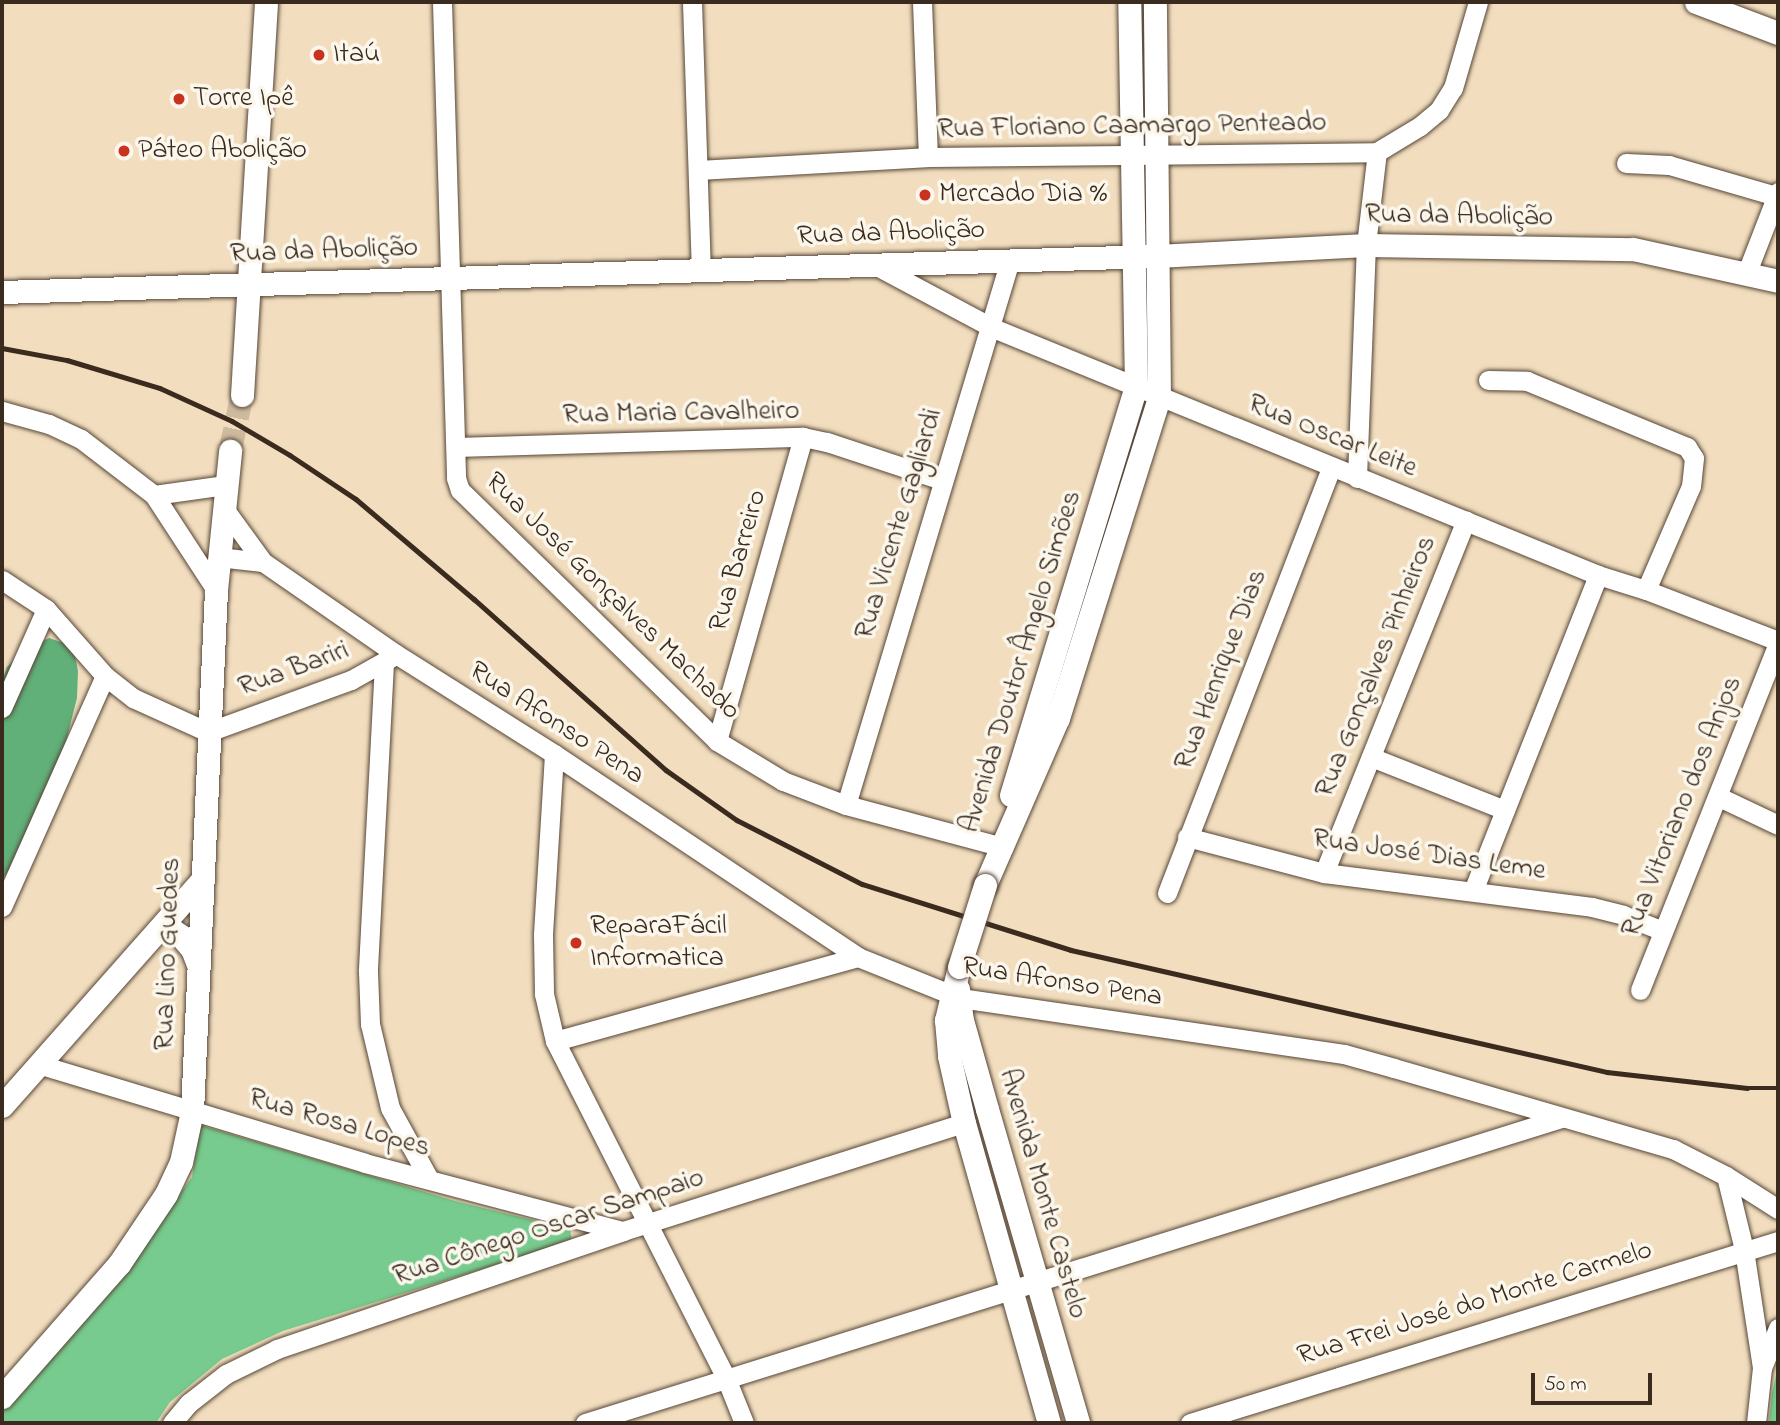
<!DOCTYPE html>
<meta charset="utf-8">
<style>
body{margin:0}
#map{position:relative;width:1780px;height:1425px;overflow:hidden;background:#f2debf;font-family:"Indie Flower",sans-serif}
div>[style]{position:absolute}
.green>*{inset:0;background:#77cb8e}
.forest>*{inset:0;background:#61af79}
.major-tunnel>*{height:23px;margin-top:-11.5px;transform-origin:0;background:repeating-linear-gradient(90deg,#cdba9f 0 23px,transparent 0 34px)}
.roads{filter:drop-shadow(0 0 2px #564536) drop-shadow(0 0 2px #564536)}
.minor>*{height:19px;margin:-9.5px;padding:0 9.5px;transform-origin:9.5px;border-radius:9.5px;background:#fff}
.major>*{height:23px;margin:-11.5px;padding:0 11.5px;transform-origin:11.5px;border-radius:11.5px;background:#fff}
.rail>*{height:4.5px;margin:-2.25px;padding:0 2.25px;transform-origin:2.25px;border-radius:2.25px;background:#3b2a1e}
.bridges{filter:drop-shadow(0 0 2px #564536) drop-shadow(0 0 2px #564536)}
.major-bridge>*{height:23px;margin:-11.5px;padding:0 11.5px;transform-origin:11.5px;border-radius:11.5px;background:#fff}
.dots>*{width:19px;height:19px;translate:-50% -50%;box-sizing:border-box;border:4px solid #fbf7ec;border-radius:50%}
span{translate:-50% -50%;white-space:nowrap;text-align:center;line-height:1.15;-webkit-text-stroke:7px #fbf7ec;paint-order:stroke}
.poi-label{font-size:28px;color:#3b2a1e}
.left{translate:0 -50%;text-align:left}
.street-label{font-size:28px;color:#3b2a1e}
.frame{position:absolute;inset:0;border:4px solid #3b2a1e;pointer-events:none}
.scale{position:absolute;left:1531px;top:1373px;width:121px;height:32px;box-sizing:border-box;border:4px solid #3b2a1e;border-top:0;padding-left:9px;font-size:21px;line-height:24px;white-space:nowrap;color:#3b2a1e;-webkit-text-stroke:5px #fbf7ec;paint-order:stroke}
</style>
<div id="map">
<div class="green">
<i style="clip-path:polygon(200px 1125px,455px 1201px,570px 1229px,572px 1241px,283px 1331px,222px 1359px,170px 1402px,156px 1423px,2px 1423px,2px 1409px,134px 1258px,192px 1177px)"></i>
<i style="clip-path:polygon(1778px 1366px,1778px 1423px,1769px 1423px,1772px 1393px)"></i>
</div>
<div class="forest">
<i style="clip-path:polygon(49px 638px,73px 646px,78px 671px,77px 698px,63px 753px,22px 850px,2px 880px,2px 682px,7px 667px,25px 650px)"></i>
</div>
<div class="major-tunnel">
<i style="left:230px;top:451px;width:57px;rotate:-77.9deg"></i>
</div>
<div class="roads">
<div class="minor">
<i style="left:442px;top:2px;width:476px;rotate:88.3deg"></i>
<i style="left:456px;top:478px;width:13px;rotate:72deg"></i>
<i style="left:460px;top:490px;width:359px;rotate:44.3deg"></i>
<i style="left:717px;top:741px;width:77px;rotate:31.2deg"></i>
<i style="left:783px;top:781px;width:67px;rotate:20.9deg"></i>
<i style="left:846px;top:805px;width:163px;rotate:15deg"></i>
<i style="left:692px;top:2px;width:267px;rotate:88.1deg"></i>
<i style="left:922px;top:2px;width:155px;rotate:87.8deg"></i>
<i style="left:1626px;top:163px;width:43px;rotate:2.7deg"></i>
<i style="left:1669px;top:165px;width:111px;rotate:16.2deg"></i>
<i style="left:698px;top:170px;width:232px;rotate:-3.2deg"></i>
<i style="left:930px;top:157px;width:447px;rotate:-0.6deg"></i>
<i style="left:1377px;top:152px;width:50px;rotate:-31.2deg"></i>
<i style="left:1420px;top:126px;width:25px;rotate:-40deg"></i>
<i style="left:1439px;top:110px;width:26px;rotate:-58deg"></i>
<i style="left:1453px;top:88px;width:90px;rotate:-73.8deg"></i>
<i style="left:875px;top:265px;width:134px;rotate:28.1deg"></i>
<i style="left:993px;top:328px;width:653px;rotate:22.21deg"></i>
<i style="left:1598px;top:575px;width:50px;rotate:17.4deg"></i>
<i style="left:1646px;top:590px;width:142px;rotate:21.1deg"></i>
<i style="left:1747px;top:272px;width:86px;rotate:-68.8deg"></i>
<i style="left:1488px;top:380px;width:39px;rotate:1deg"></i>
<i style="left:1527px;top:381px;width:173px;rotate:22.4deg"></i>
<i style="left:1687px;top:447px;width:13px;rotate:58deg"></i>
<i style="left:1694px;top:458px;width:28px;rotate:96deg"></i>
<i style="left:1691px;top:486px;width:113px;rotate:113.4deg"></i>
<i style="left:2px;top:411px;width:49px;rotate:15.5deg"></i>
<i style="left:49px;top:424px;width:35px;rotate:25deg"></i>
<i style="left:81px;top:439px;width:92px;rotate:37.5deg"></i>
<i style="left:154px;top:495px;width:113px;rotate:56.9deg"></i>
<i style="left:456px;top:447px;width:347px;rotate:-1.7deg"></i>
<i style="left:803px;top:437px;width:25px;rotate:12deg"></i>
<i style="left:827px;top:442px;width:121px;rotate:18.3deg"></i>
<i style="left:1357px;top:478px;width:233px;rotate:-87.8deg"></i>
<i style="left:1366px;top:245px;width:94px;rotate:-83.3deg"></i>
<i style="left:154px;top:495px;width:72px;rotate:-8deg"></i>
<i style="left:223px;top:507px;width:68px;rotate:54deg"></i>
<i style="left:263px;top:562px;width:162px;rotate:34.7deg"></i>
<i style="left:396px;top:654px;width:187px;rotate:32.3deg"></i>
<i style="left:554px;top:754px;width:366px;rotate:33.7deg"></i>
<i style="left:858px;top:957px;width:110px;rotate:21.9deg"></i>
<i style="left:960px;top:998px;width:388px;rotate:8.3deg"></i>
<i style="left:1344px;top:1054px;width:52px;rotate:15.6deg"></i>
<i style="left:1394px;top:1068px;width:291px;rotate:16.2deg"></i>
<i style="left:1673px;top:1149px;width:59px;rotate:27deg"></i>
<i style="left:1726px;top:1176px;width:62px;rotate:32.4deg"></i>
<i style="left:218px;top:557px;width:45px;rotate:6.3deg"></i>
<i style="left:2px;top:580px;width:53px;rotate:33.4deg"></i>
<i style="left:46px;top:609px;width:89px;rotate:48.6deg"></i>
<i style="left:105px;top:676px;width:36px;rotate:38deg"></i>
<i style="left:133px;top:698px;width:82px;rotate:24.4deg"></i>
<i style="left:208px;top:732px;width:152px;rotate:-20deg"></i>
<i style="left:351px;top:680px;width:47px;rotate:-29.3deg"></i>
<i style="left:384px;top:663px;width:309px;rotate:93deg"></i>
<i style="left:368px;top:972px;width:52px;rotate:87.8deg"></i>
<i style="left:370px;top:1024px;width:86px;rotate:76.6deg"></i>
<i style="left:390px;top:1108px;width:81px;rotate:61.2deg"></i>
<i style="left:2px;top:708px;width:108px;rotate:-66deg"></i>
<i style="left:717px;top:741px;width:316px;rotate:-74.2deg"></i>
<i style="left:554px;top:754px;width:181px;rotate:93.5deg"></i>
<i style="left:543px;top:935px;width:59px;rotate:89deg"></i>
<i style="left:544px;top:994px;width:48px;rotate:76.8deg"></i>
<i style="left:555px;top:1041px;width:378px;rotate:63.1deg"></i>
<i style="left:726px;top:1378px;width:48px;rotate:68.2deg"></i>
<i style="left:1371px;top:757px;width:144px;rotate:21.6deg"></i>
<i style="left:1719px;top:797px;width:65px;rotate:25.4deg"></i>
<i style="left:846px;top:805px;width:569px;rotate:-73.25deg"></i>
<i style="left:1187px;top:837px;width:142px;rotate:14.7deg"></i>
<i style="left:1324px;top:873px;width:270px;rotate:7.2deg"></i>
<i style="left:1592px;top:907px;width:32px;rotate:14deg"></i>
<i style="left:1623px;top:915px;width:43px;rotate:21.8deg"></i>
<i style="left:1324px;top:873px;width:380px;rotate:-68.1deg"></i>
<i style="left:1473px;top:891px;width:340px;rotate:-68.4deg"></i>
<i style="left:1167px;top:893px;width:456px;rotate:-68.9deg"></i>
<i style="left:2px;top:907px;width:253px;rotate:-66deg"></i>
<i style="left:1640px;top:990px;width:373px;rotate:-68.3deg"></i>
<i style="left:555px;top:1041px;width:314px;rotate:-15.5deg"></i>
<i style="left:41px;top:1065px;width:338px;rotate:16.8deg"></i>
<i style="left:365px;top:1163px;width:266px;rotate:14.8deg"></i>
<i style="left:1726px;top:1176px;width:76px;rotate:76.3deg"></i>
<i style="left:1744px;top:1250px;width:119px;rotate:81.3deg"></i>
<i style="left:172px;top:1423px;width:26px;rotate:-50deg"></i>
<i style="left:189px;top:1403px;width:47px;rotate:-38.1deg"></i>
<i style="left:226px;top:1374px;width:57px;rotate:-26.1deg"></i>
<i style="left:277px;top:1349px;width:366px;rotate:-18.8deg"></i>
<i style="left:623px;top:1231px;width:358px;rotate:-17.6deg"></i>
<i style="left:585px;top:1423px;width:1023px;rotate:-17.35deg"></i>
<i style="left:1190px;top:1423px;width:616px;rotate:-17.2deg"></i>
<i style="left:1756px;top:1423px;width:55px;rotate:-83.8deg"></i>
<i style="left:1762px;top:1368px;width:43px;rotate:-68.2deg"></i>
</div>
<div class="major">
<i style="left:1696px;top:2px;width:88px;rotate:20.7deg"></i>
<i style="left:2px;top:292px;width:1156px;rotate:-1.79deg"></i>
<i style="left:1157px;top:256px;width:209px;rotate:-3deg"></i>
<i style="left:1366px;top:245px;width:267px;rotate:0.9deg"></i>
<i style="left:1633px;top:249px;width:148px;rotate:12.4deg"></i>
<i style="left:242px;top:395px;width:394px;rotate:-86.5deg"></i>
<i style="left:1011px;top:795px;width:427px;rotate:-73deg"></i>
<i style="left:1136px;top:387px;width:385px;rotate:-91deg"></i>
<i style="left:985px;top:885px;width:182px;rotate:-66.4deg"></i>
<i style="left:1058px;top:718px;width:337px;rotate:-72.5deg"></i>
<i style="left:1159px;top:397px;width:395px;rotate:-90.6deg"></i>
<i style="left:160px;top:928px;width:11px;rotate:5deg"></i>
<i style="left:171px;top:929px;width:12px;rotate:35deg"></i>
<i style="left:181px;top:936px;width:17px;rotate:50deg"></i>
<i style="left:192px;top:949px;width:17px;rotate:69deg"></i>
<i style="left:959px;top:967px;width:55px;rotate:103.8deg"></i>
<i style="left:946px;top:1020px;width:36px;rotate:85deg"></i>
<i style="left:949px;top:1056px;width:69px;rotate:77.4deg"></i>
<i style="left:964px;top:1123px;width:312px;rotate:74.2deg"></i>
<i style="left:958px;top:989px;width:31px;rotate:83deg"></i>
<i style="left:962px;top:1020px;width:92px;rotate:74.3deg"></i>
<i style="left:987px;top:1109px;width:327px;rotate:73.8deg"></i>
<i style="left:2px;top:1106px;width:300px;rotate:-48.5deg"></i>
<i style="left:2px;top:1397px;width:177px;rotate:-48.7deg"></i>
<i style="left:119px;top:1264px;width:84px;rotate:-56.1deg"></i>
<i style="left:166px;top:1194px;width:35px;rotate:-65deg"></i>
<i style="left:181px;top:1162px;width:52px;rotate:-77.8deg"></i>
<i style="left:192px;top:1111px;width:522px;rotate:-87.36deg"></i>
<i style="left:216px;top:590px;width:140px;rotate:-84.2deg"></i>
</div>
</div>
<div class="rail">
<i style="left:2px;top:348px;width:66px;rotate:10.5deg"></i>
<i style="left:67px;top:360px;width:97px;rotate:16.8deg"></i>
<i style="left:160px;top:388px;width:79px;rotate:24.6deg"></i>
<i style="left:232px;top:421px;width:67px;rotate:30.4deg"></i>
<i style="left:290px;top:455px;width:79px;rotate:33.7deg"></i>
<i style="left:356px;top:499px;width:155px;rotate:40.3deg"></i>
<i style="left:474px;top:599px;width:257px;rotate:41.7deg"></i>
<i style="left:666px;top:770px;width:87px;rotate:35.2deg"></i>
<i style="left:737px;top:820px;width:140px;rotate:27.1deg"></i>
<i style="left:862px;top:884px;width:219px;rotate:17.5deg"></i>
<i style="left:1071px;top:950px;width:550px;rotate:12.82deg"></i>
<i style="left:1607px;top:1072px;width:141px;rotate:6.5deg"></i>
<i style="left:1747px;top:1088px;width:31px"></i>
</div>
<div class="bridges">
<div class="major-bridge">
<i style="left:959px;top:967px;width:86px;rotate:-72.4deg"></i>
</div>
</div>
<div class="dots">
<i style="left:319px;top:55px;background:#c8321e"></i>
<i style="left:179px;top:99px;background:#c8321e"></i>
<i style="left:124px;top:151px;background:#c8321e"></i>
<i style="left:925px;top:195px;background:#c8321e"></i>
<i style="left:576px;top:943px;background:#c8321e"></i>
</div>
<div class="poi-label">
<span class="left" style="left:333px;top:55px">Itaú</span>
<span class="left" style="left:193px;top:99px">Torre Ipê</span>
<span class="left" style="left:138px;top:151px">Páteo Abolição</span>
<span class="left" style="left:939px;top:195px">Mercado Dia %</span>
<span class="left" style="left:590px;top:943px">ReparaFácil<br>Informatica</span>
</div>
<div class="street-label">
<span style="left:1132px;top:127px;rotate:-1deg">Rua Floriano Caamargo Penteado</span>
<span style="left:1459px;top:217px;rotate:1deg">Rua da Abolição</span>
<span style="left:891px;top:234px;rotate:-2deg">Rua da Abolição</span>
<span style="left:324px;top:252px;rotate:-2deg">Rua da Abolição</span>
<span style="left:681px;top:414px;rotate:-1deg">Rua Maria Cavalheiro</span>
<span style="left:1332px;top:437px;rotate:22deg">Rua Oscar Leite</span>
<span style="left:900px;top:524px;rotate:-73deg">Rua Vicente Gagliardi</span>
<span style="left:739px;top:561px;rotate:-74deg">Rua Barreiro</span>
<span style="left:612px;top:597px;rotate:44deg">Rua José Gonçalves Machado</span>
<span style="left:1022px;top:662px;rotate:-73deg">Avenida Doutor Ângelo Simões</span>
<span style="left:1377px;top:667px;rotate:-68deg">Rua Gonçalves Pinheiros</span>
<span style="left:294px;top:670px;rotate:-20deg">Rua Bariri</span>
<span style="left:1222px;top:670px;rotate:-69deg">Rua Henrique Dias</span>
<span style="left:556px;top:724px;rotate:33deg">Rua Afonso Pena</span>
<span style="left:1683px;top:807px;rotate:-68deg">Rua Vitoriano dos Anjos</span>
<span style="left:1429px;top:856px;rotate:8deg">Rua José Dias Leme</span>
<span style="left:169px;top:954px;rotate:-88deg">Rua Lino Guedes</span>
<span style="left:1062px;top:983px;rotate:9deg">Rua Afonso Pena</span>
<span style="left:339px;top:1124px;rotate:16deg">Rua Rosa Lopes</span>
<span style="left:1042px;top:1194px;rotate:74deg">Avenida Monte Castelo</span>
<span style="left:549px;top:1228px;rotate:-18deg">Rua Cônego Oscar Sampaio</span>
<span style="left:1475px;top:1304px;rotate:-17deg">Rua Frei José do Monte Carmelo</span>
</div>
<div class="frame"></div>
<div class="scale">50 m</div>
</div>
